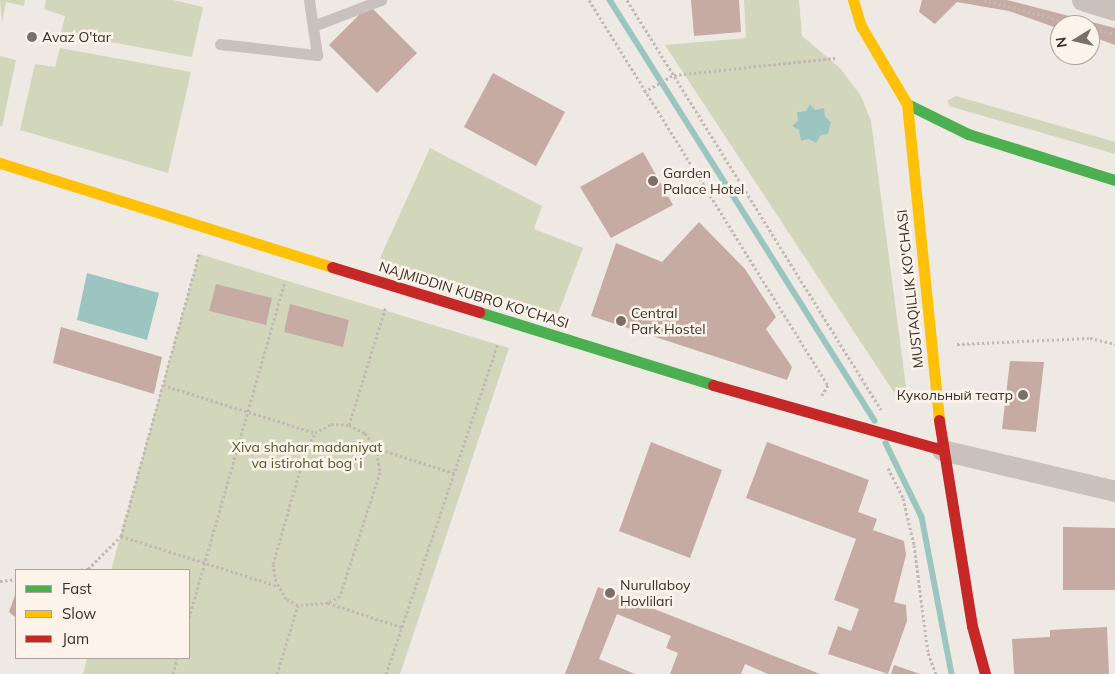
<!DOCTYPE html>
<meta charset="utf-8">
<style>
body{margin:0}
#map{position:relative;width:1115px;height:674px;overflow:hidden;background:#efe9e3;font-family:Mulish,sans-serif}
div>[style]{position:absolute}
.green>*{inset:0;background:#d2d6bb}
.water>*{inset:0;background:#9cc5c1}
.stream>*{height:5.5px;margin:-2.75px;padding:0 2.75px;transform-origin:2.75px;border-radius:2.75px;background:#9cc5c1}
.building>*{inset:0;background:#c5aba3}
.path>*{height:3px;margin-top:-1.5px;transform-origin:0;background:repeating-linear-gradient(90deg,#c2b9b4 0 2.5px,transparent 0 5px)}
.lane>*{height:11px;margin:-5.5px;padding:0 5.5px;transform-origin:5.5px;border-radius:5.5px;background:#c9c1bc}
.street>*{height:21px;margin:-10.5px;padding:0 10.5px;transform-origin:10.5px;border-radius:10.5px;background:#c9c1bc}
.fast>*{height:11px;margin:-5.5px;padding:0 5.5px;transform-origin:5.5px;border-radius:5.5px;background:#4caf50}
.slow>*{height:11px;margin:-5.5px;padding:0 5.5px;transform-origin:5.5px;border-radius:5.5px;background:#ffc107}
.jam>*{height:11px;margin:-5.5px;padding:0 5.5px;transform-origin:5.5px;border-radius:5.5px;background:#c62828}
.dots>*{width:14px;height:14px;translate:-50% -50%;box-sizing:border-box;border:2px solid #fcf3ea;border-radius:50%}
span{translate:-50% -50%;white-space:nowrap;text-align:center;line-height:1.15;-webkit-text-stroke:5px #fcf3ea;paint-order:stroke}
.poi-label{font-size:14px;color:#3b2d29}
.left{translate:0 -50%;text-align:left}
.right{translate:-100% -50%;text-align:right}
.street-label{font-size:14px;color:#3b2d29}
.park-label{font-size:14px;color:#4c5b2a}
.legend{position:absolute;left:15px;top:569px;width:175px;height:90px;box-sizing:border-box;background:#fcf3ea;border:1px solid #afa49d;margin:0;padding:6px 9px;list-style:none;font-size:15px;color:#3b2d29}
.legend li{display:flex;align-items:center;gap:10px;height:25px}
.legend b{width:25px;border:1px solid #afa49d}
.north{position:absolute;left:1050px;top:15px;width:50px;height:50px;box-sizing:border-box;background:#fcf3ea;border:1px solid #afa49d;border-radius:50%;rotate:261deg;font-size:14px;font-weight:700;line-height:20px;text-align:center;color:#3b2d29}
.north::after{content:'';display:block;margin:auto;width:18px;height:22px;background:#7a6f6a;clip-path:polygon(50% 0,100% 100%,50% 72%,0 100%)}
</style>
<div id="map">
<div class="green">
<i style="clip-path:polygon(0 0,25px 0,24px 6px,6px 2px,2px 23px)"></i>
<i style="clip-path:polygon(46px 0,173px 0,203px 7px,192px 57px,61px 33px,65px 16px,44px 9px)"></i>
<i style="clip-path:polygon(744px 0,799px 0,802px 36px,840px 68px,861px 96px,871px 121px,907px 394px,895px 394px,665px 45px,746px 38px)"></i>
<i style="clip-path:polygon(60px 48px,191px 72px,168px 173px,20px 130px,35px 64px,55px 67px)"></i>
<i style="clip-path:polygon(0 56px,16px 60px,2px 127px,0 126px)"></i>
<i style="clip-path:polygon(956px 96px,1115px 142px,1115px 154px,949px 106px,948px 100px)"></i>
<i style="clip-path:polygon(430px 148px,542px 206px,534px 229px,583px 248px,558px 314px,379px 260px)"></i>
<i style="clip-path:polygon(199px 254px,509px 348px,400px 674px,83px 674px,87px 658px,189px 658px,189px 570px,111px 570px)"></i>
</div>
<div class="water">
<i style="clip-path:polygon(810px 104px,815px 110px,824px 108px,825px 117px,831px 122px,828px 134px,821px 135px,816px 143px,809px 139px,801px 141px,799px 130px,792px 126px,798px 121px,797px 112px,806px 111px)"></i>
<i style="clip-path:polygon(87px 273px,159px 293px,147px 340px,77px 320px)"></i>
</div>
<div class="stream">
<i style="left:610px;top:0;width:497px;rotate:57.8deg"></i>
<i style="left:886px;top:443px;width:82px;rotate:64.1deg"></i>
<i style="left:922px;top:517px;width:160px;rotate:79.2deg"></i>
</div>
<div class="building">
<i style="clip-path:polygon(691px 0,739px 0,741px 32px,694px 36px)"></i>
<i style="clip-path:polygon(922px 0,1007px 0,1115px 28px,1115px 45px,1090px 36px,1090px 25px,1060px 25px,1060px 49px,1057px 48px,1057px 28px,1009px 11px,957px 2px,935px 24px,919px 12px)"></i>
<i style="clip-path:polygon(369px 5px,417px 53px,377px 93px,329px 45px)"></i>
<i style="clip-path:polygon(493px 73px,565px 112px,536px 166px,464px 127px)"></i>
<i style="clip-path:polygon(643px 152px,673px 205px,611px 238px,580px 187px)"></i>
<i style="clip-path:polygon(699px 222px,745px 269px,776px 317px,766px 329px,792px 367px,787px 380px,591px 316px,616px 243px,662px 262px)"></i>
<i style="clip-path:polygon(216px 284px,272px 298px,266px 325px,209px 311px)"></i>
<i style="clip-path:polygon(290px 304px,349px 320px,343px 347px,284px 332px)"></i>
<i style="clip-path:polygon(61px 327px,162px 357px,154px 394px,53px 363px)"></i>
<i style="clip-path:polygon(1010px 361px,1044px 362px,1036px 432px,1002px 429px)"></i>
<i style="clip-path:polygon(651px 442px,722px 470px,690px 558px,619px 531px)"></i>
<i style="clip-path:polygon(767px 442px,869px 480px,858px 512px,877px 519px,873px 530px,904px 541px,906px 555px,894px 602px,906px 605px,907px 621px,888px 674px,828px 654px,838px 626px,851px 631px,859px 609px,834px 600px,856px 539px,746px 498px)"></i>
<i style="clip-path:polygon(1063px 527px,1115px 528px,1115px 590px,1063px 590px)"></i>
<i style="clip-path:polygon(598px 587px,820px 674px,768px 674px,745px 664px,741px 674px,670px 674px,678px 653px,666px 648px,671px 636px,617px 614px,599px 659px,635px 674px,565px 674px)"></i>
<i style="clip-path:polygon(16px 592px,16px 618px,9px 612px)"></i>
<i style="clip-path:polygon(1107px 627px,1109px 674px,1014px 674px,1012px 639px,1050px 637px,1050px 630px)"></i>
<i style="clip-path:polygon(894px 665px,920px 674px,891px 674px)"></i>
</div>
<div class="path">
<i style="left:589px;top:0;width:453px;rotate:58.2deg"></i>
<i style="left:828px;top:385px;width:12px;rotate:121deg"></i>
<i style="left:627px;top:0;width:482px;rotate:58.2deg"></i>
<i style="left:984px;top:0;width:98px;rotate:14.7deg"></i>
<i style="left:1090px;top:28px;width:26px;rotate:13deg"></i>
<i style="left:644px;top:92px;width:34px;rotate:-30deg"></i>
<i style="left:674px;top:75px;width:162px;rotate:-6deg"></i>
<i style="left:957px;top:344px;width:133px;rotate:-2.6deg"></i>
<i style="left:1090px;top:338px;width:26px;rotate:13deg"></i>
<i style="left:163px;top:385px;width:159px;rotate:17.5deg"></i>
<i style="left:331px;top:424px;width:18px;rotate:3deg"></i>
<i style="left:349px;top:425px;width:18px;rotate:27deg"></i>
<i style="left:365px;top:433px;width:19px;rotate:54deg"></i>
<i style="left:376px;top:448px;width:24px;rotate:81deg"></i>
<i style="left:380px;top:472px;width:130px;rotate:107.9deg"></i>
<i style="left:340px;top:596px;width:14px;rotate:150deg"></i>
<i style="left:328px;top:603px;width:30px;rotate:176deg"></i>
<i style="left:298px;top:605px;width:13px;rotate:-153deg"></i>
<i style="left:286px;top:599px;width:21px;rotate:-119deg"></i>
<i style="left:276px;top:581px;width:17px;rotate:-100deg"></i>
<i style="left:273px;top:564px;width:119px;rotate:-73.9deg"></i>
<i style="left:306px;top:450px;width:19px;rotate:-62deg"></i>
<i style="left:315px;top:433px;width:18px;rotate:-29deg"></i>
<i style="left:349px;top:425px;width:125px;rotate:-72.7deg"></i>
<i style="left:376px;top:448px;width:82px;rotate:17.8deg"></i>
<i style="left:888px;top:468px;width:34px;rotate:63deg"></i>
<i style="left:903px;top:498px;width:48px;rotate:76.8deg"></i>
<i style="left:914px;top:545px;width:109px;rotate:82.6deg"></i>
<i style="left:928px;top:653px;width:22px;rotate:69deg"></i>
<i style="left:121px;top:536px;width:165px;rotate:17.7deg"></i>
<i style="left:76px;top:570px;width:12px;rotate:-5deg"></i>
<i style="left:88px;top:569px;width:47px;rotate:-45deg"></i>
<i style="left:121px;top:536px;width:293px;rotate:-74.5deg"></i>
<i style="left:0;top:581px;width:16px;rotate:-7deg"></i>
<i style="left:328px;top:603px;width:78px;rotate:18deg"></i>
<i style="left:402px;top:627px;width:299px;rotate:-71.3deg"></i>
<i style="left:189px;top:618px;width:349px;rotate:-74.1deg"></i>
<i style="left:173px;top:674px;width:16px;rotate:-76deg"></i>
<i style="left:277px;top:674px;width:72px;rotate:-73.1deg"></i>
<i style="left:386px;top:674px;width:50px;rotate:-71.2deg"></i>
</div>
<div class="lane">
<i style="left:313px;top:26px;width:73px;rotate:-20.9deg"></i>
<i style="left:220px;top:44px;width:98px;rotate:6.5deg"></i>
<i style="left:317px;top:55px;width:56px;rotate:-98.3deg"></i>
</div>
<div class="street">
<i style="left:1082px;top:0;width:34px;rotate:17deg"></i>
<i style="left:942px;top:450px;width:178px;rotate:13.3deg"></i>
</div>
<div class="fast">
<i style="left:907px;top:104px;width:68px;rotate:26.2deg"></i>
<i style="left:968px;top:134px;width:154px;rotate:17.4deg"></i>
<i style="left:479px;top:312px;width:245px;rotate:17.3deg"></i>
</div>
<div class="slow">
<i style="left:853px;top:0;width:27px;rotate:73deg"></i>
<i style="left:861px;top:26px;width:91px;rotate:59.5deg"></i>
<i style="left:907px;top:104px;width:318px;rotate:84.2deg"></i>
<i style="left:0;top:163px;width:348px;rotate:17.4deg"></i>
</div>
<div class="jam">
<i style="left:332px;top:267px;width:154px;rotate:17deg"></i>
<i style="left:713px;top:385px;width:238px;rotate:15.8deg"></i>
<i style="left:939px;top:420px;width:209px;rotate:80.9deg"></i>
<i style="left:972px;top:626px;width:50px;rotate:74.8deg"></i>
</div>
<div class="dots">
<i style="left:32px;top:37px;background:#7a6f6a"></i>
<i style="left:653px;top:181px;background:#7a6f6a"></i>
<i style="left:621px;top:321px;background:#7a6f6a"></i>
<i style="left:1023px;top:395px;background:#7a6f6a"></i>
<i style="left:610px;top:593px;background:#7a6f6a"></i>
</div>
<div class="poi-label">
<span class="left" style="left:42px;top:37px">Avaz O'tar</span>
<span class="left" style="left:663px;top:181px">Garden<br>Palace Hotel</span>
<span class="left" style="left:631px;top:321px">Central<br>Park Hostel</span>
<span class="right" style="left:1013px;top:395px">Кукольный театр</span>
<span class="left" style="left:620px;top:593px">Nurullaboy<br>Hovlilari</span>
</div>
<div class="street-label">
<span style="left:910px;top:289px;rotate:-96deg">MUSTAQILLIK KO'CHASI</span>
<span style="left:474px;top:295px;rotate:17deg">NAJMIDDIN KUBRO KO'CHASI</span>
</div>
<div class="park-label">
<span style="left:307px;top:455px">Xiva shahar madaniyat<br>va istirohat bogʻi</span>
</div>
<ul class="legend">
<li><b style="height:6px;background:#4caf50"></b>Fast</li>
<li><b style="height:6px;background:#ffc107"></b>Slow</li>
<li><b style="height:6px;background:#c62828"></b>Jam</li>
</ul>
<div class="north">N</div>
</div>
